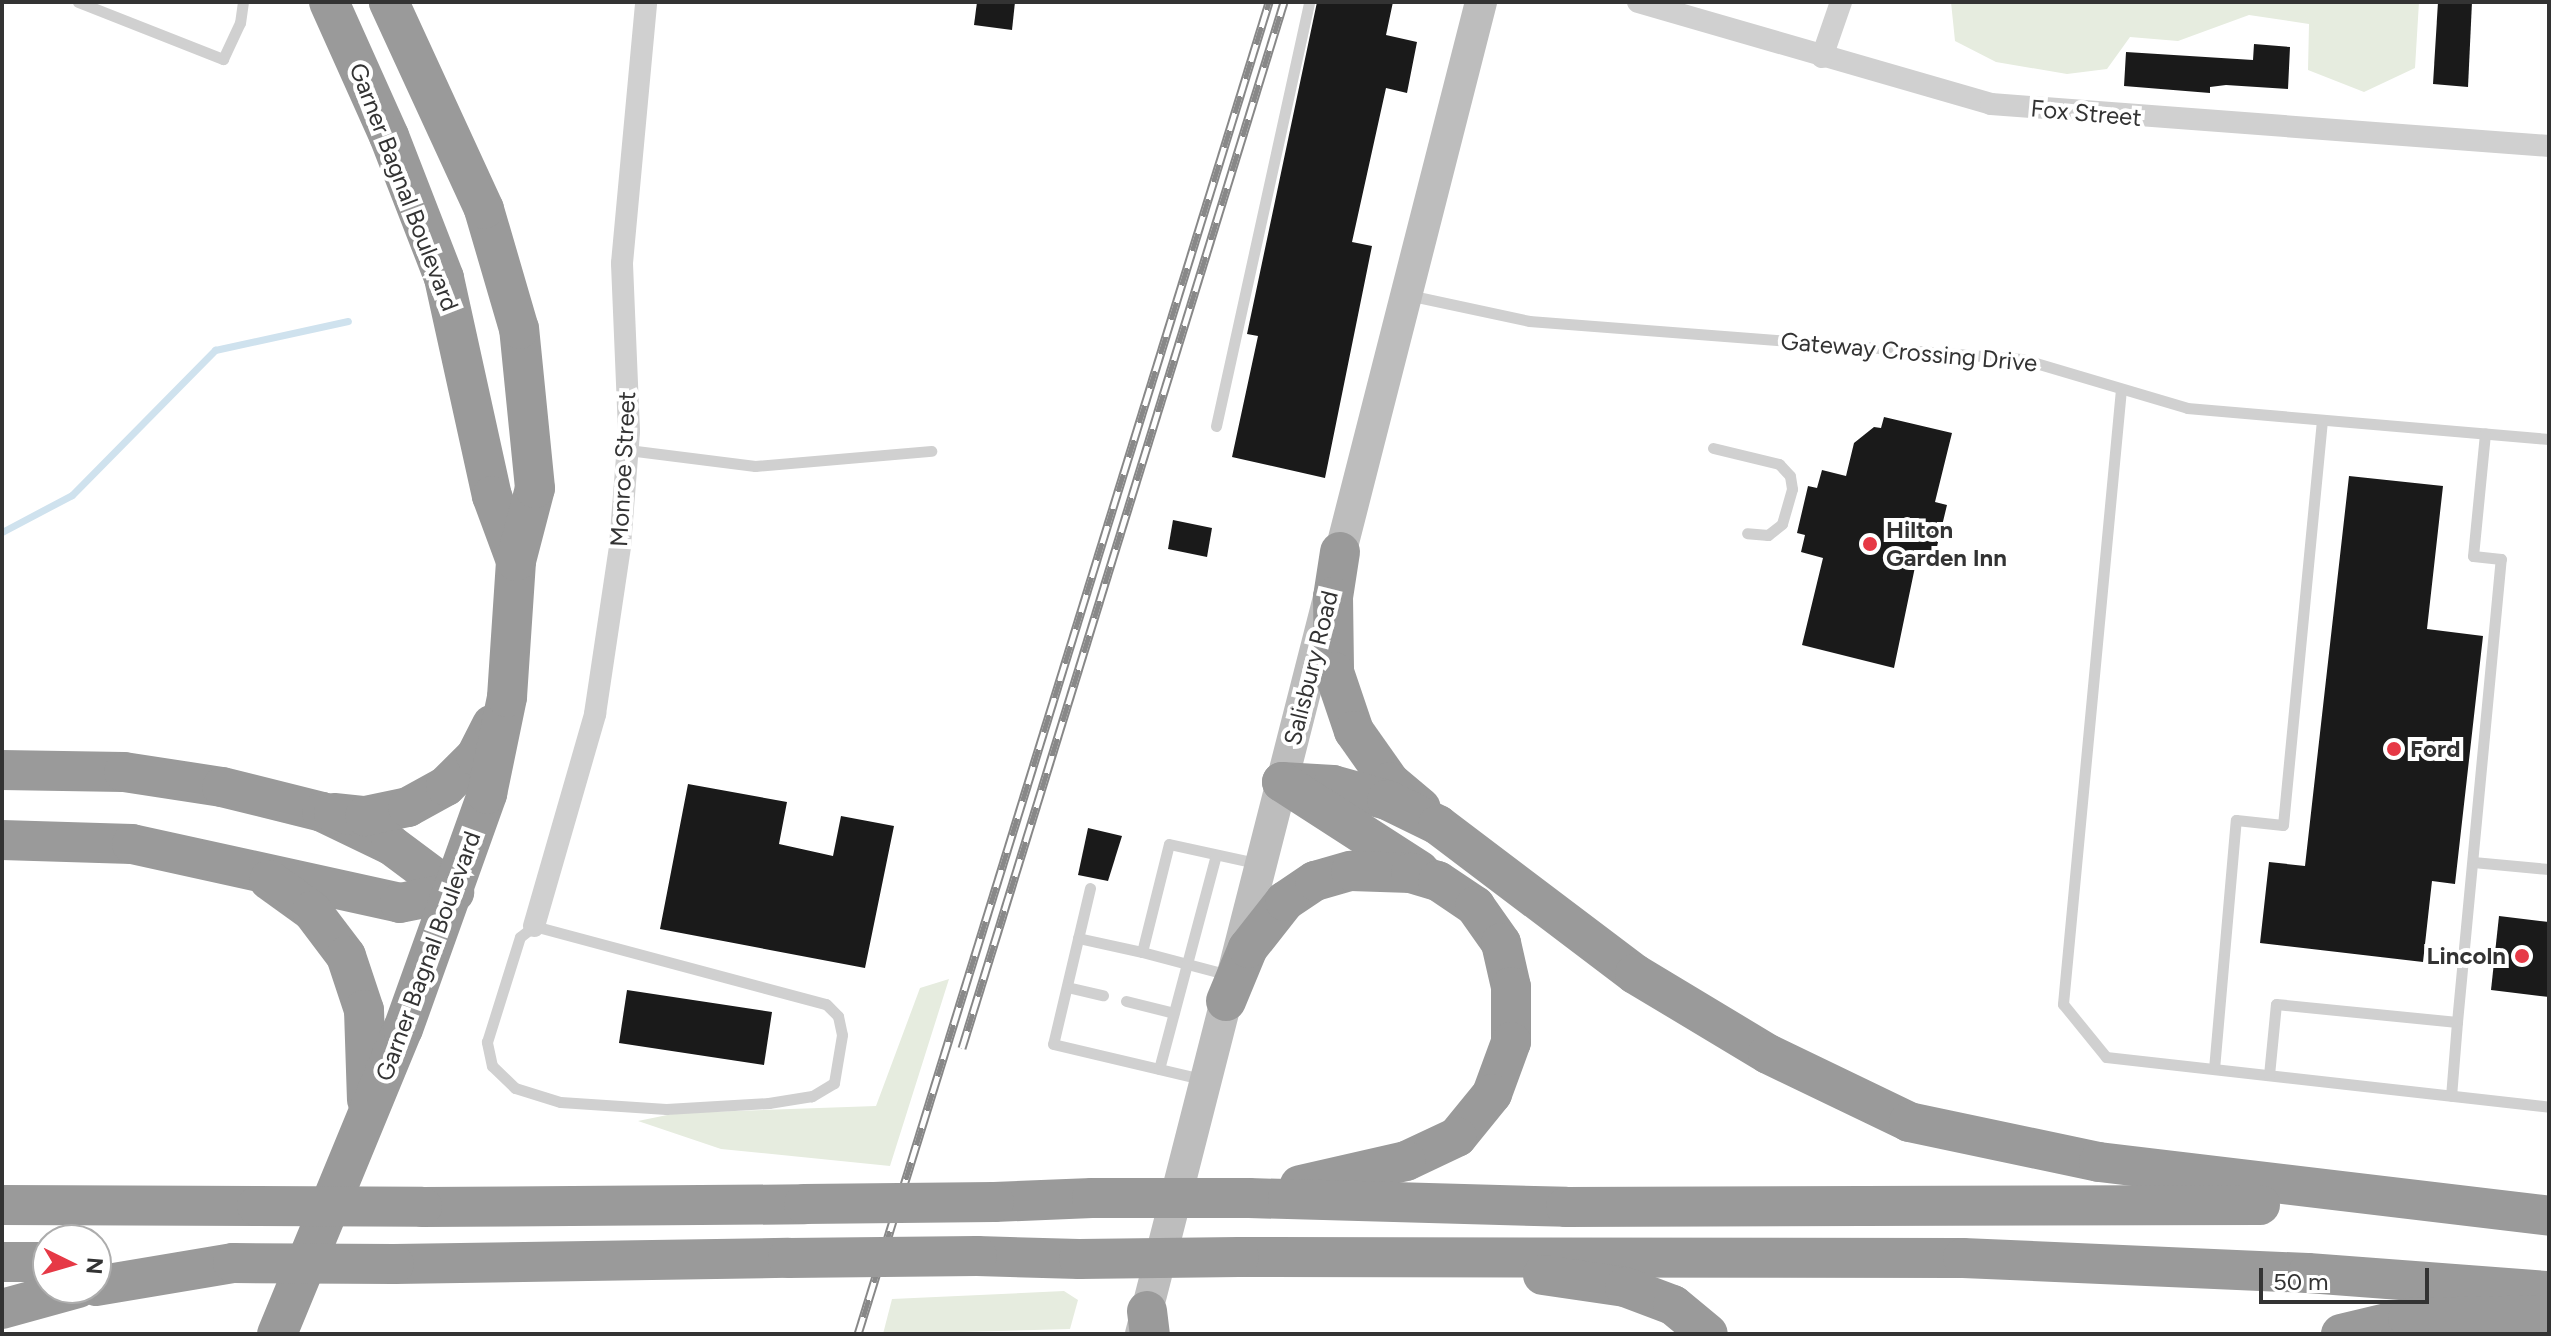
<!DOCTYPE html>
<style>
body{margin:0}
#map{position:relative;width:2551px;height:1336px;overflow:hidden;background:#fff;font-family:Figtree,sans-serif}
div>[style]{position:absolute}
.green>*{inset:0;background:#e6ecdf}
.stream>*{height:7px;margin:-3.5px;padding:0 3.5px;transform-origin:3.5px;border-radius:3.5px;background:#cfe2ee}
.building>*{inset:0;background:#1a1a1a}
.lane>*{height:11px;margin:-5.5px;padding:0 5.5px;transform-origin:5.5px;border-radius:5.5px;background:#d0d0d0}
.street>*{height:22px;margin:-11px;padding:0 11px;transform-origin:11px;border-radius:11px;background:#d0d0d0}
.secondary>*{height:32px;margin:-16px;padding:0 16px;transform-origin:16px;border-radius:16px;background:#bdbdbd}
.highway>*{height:40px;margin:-20px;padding:0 20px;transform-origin:20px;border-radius:20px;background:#9a9a9a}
.rail>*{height:9px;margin-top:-4.5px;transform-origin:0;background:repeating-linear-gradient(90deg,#fff 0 18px,#888 0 36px);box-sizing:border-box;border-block:2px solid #888}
.highway-bridge>*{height:40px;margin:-20px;padding:0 20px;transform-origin:20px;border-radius:20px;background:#9a9a9a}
.dots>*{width:22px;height:22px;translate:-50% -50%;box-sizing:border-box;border:4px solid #fff;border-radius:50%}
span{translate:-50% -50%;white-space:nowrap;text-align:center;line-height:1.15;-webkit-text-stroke:8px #fff;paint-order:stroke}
.street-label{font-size:24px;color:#333}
.poi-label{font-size:24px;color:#333;font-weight:700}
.left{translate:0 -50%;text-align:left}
.right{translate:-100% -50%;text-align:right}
.frame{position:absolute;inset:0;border:4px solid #333;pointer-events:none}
.north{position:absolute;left:32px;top:1224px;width:80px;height:80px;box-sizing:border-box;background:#fff;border:2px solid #adadad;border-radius:50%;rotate:95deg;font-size:22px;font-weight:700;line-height:32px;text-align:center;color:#333}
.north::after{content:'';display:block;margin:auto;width:28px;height:36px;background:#e63946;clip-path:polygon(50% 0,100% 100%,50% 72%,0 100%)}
.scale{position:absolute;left:2259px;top:1268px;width:170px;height:36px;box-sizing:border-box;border:4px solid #333;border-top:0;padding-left:10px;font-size:24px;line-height:28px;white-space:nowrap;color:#333;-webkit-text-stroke:6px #fff;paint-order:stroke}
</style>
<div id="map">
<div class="green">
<i style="clip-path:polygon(1951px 2px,2419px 2px,2415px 68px,2364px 92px,2308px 70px,2309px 24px,2249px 15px,2178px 41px,2130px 37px,2107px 69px,2067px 74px,1996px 62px,1955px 41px)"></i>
<i style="clip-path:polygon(949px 979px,890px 1166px,721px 1149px,638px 1121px,677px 1113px,876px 1106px,920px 988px)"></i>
<i style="clip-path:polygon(1064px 1291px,1078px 1300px,1070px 1329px,883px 1334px,892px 1299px)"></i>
<i style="clip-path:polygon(1259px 1332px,1583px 1332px,1588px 1334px,1259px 1334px)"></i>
</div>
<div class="stream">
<i style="left:2px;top:532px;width:79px;rotate:-27.9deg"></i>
<i style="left:72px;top:495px;width:204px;rotate:-45.4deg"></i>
<i style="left:215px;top:350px;width:136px;rotate:-12.3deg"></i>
</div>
<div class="building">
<i style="clip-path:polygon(977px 2px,1015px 2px,1012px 30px,974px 25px)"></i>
<i style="clip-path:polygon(1317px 2px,1393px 2px,1386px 35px,1417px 42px,1407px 93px,1386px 88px,1352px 242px,1372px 246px,1325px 478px,1232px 457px,1258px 336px,1247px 334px)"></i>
<i style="clip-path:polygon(2438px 2px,2472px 2px,2468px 87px,2433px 84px)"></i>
<i style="clip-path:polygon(2254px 44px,2290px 47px,2288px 89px,2226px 85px,2210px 87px,2210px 93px,2124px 86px,2126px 52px,2253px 60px)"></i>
<i style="clip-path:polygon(1884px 417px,1952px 433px,1935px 502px,1947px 505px,1934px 559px,1920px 556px,1915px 567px,1894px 668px,1802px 645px,1823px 558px,1801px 552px,1805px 535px,1797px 533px,1808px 486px,1817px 488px,1822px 470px,1846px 476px,1854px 443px,1874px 427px,1881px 428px)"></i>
<i style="clip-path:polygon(2349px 476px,2443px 486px,2427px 629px,2483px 636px,2455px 884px,2432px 881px,2423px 962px,2260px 943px,2269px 862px,2305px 866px)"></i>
<i style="clip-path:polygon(1173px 520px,1212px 528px,1207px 557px,1168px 549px)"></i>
<i style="clip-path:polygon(688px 784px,787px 802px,779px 844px,833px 856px,841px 816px,894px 826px,865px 968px,660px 929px)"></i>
<i style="clip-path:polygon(1088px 828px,1122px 836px,1108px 881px,1078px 875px)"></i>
<i style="clip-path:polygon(2499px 916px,2549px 922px,2549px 997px,2491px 990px)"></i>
<i style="clip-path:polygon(627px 990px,772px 1012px,764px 1065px,619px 1043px)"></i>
</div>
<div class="lane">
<i style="left:78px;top:2px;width:156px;rotate:21.5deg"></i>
<i style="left:223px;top:59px;width:40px;rotate:-65deg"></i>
<i style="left:240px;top:23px;width:21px;rotate:-82deg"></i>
<i style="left:1408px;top:295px;width:124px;rotate:12.1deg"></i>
<i style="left:1529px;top:321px;width:494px;rotate:4.4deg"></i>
<i style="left:2022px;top:359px;width:172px;rotate:16.5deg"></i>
<i style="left:2187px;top:408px;width:363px;rotate:4.9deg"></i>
<i style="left:2121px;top:389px;width:618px;rotate:95.39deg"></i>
<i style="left:2063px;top:1004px;width:68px;rotate:50.9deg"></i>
<i style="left:2106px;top:1057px;width:446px;rotate:6.4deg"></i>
<i style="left:1216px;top:426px;width:434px;rotate:-77.6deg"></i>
<i style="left:1713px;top:448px;width:68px;rotate:13.6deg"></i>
<i style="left:1779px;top:464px;width:16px;rotate:47deg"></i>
<i style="left:1790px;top:476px;width:13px;rotate:81deg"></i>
<i style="left:1792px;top:489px;width:36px;rotate:106deg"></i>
<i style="left:1782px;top:524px;width:18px;rotate:142deg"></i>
<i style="left:1768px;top:535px;width:21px;rotate:-175deg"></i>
<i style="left:628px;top:450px;width:128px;rotate:7.2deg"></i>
<i style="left:755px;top:466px;width:177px;rotate:-4.9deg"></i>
<i style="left:2473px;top:862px;width:76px;rotate:5.3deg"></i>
<i style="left:1090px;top:888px;width:160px;rotate:103.3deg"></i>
<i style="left:1053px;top:1044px;width:152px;rotate:13.3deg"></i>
<i style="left:534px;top:926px;width:302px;rotate:15deg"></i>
<i style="left:826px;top:1004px;width:17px;rotate:45deg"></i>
<i style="left:838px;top:1016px;width:19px;rotate:78deg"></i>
<i style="left:842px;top:1035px;width:49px;rotate:99.5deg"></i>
<i style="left:834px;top:1083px;width:26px;rotate:149deg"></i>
<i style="left:812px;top:1096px;width:44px;rotate:170.8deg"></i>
<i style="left:769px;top:1103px;width:103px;rotate:176.7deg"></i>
<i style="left:666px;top:1109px;width:106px;rotate:-176.2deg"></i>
<i style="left:560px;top:1102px;width:47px;rotate:-162.7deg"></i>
<i style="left:515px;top:1088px;width:32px;rotate:-136deg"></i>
<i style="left:492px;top:1066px;width:25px;rotate:-102deg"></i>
<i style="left:487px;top:1042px;width:110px;rotate:-72.6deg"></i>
<i style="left:520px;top:937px;width:18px;rotate:-38deg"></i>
<i style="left:1078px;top:938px;width:66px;rotate:12.3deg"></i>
<i style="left:1229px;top:975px;width:90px;rotate:-165.2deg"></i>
<i style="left:1142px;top:952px;width:111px;rotate:-76deg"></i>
<i style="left:1169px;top:844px;width:93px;rotate:12.4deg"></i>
<i style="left:1067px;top:987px;width:37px;rotate:13deg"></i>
<i style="left:1126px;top:1001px;width:49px;rotate:14deg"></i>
<i style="left:2457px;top:1022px;width:465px;rotate:-84.6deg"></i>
<i style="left:2501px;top:559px;width:28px;rotate:-174deg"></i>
<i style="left:2473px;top:556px;width:123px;rotate:-84.4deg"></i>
<i style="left:1159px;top:1069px;width:221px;rotate:-75.1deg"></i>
<i style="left:2214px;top:1069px;width:250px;rotate:-85deg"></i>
<i style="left:2236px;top:820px;width:47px;rotate:6.1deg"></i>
<i style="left:2283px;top:825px;width:406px;rotate:-84.5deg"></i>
<i style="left:2269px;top:1075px;width:71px;rotate:-84.4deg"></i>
<i style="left:2276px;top:1004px;width:182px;rotate:5.7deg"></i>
<i style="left:2457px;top:1022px;width:74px;rotate:94.6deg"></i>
</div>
<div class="street">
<i style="left:1638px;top:2px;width:367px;rotate:16.1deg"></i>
<i style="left:1991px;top:104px;width:560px;rotate:4.3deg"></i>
<i style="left:1822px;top:57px;width:58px;rotate:-70.9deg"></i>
<i style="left:534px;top:926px;width:221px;rotate:-73.9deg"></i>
<i style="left:595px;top:714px;width:170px;rotate:-81.5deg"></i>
<i style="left:620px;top:546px;width:115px;rotate:-85.5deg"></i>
<i style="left:629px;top:431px;width:168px;rotate:-92.4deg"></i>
<i style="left:622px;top:263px;width:262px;rotate:-84.7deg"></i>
</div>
<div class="secondary">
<i style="left:1141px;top:1334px;width:1375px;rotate:-75.68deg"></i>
</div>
<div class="highway">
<i style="left:329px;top:2px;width:147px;rotate:65.9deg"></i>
<i style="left:389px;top:136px;width:152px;rotate:68.8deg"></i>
<i style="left:444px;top:278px;width:223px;rotate:77.6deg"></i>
<i style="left:492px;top:496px;width:69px;rotate:69.7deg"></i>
<i style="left:1340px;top:552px;width:46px;rotate:98.8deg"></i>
<i style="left:1333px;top:597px;width:75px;rotate:89.2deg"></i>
<i style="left:1334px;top:672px;width:62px;rotate:71.3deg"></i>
<i style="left:1354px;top:731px;width:62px;rotate:54.8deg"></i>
<i style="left:1390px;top:782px;width:40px;rotate:40deg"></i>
<i style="left:2px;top:770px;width:122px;rotate:0.9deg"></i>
<i style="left:124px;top:772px;width:99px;rotate:8.7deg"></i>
<i style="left:222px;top:787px;width:103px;rotate:14deg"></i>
<i style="left:322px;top:812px;width:76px;rotate:25.6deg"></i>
<i style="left:391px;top:845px;width:79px;rotate:36.7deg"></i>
<i style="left:1282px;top:782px;width:51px;rotate:3.4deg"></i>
<i style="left:1333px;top:785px;width:56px;rotate:15.5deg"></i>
<i style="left:1387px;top:800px;width:57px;rotate:26.1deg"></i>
<i style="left:1438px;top:825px;width:247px;rotate:37.1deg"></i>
<i style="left:1635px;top:974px;width:155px;rotate:31deg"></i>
<i style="left:1768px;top:1054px;width:157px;rotate:25.7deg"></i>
<i style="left:1909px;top:1122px;width:194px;rotate:11.9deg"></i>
<i style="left:2099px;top:1162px;width:453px;rotate:6.8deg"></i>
<i style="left:1282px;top:782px;width:164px;rotate:32.8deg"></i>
<i style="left:334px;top:813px;width:31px;rotate:6deg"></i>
<i style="left:365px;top:816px;width:44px;rotate:-11.8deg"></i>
<i style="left:408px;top:807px;width:43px;rotate:-28.9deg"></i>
<i style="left:446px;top:786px;width:42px;rotate:-45deg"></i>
<i style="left:476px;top:756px;width:35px;rotate:-63deg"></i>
<i style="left:2px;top:840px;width:130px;rotate:1.8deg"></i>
<i style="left:132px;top:844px;width:274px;rotate:12.4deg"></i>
<i style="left:400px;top:903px;width:55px;rotate:-11.5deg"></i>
<i style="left:269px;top:880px;width:53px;rotate:35.8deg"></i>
<i style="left:312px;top:911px;width:56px;rotate:52.9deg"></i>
<i style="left:346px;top:956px;width:57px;rotate:71.6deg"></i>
<i style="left:364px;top:1010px;width:90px;rotate:88.1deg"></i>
<i style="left:1226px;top:1001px;width:57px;rotate:-67.5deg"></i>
<i style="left:1248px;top:948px;width:60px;rotate:-51.8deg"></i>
<i style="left:1285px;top:901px;width:36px;rotate:-34deg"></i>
<i style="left:1315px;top:881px;width:37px;rotate:-16deg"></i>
<i style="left:1351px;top:871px;width:60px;rotate:1.9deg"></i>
<i style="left:1411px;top:873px;width:28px;rotate:17deg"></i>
<i style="left:1438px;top:881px;width:45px;rotate:34deg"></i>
<i style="left:1475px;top:906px;width:45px;rotate:54.9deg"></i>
<i style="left:1501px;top:943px;width:45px;rotate:77.2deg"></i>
<i style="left:1511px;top:987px;width:55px;rotate:90deg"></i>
<i style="left:1511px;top:1042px;width:55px;rotate:110.1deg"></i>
<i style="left:1492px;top:1094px;width:55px;rotate:129.1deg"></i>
<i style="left:1457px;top:1137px;width:56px;rotate:154.8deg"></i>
<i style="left:1406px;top:1161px;width:109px;rotate:167.2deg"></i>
<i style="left:1249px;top:1198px;width:317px;rotate:1.6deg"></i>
<i style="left:1566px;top:1207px;width:694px;rotate:-0.17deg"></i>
<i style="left:994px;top:1202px;width:98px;rotate:-2.3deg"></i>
<i style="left:2px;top:1205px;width:255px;rotate:0.2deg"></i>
<i style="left:422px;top:1207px;width:382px;rotate:-0.4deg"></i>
<i style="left:977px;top:1256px;width:102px;rotate:1.7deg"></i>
<i style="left:1239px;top:1257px;width:724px;rotate:0.08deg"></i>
<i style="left:1963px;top:1258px;width:345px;rotate:2.5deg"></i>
<i style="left:2308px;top:1273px;width:242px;rotate:4.3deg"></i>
<i style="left:2px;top:1262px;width:46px"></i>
<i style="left:394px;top:1264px;width:394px;rotate:-0.9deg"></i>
<i style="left:1543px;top:1275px;width:83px;rotate:8.3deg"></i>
<i style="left:1625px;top:1287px;width:51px;rotate:20.6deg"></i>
<i style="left:1673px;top:1305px;width:45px;rotate:39.6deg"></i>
<i style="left:96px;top:1286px;width:139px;rotate:-9.5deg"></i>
<i style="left:2px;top:1309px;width:79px;rotate:-15.4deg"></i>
<i style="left:1147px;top:1311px;width:23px;rotate:83deg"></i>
<i style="left:277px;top:1334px;width:330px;rotate:-67.6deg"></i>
<i style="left:403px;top:1029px;width:250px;rotate:-70.3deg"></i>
<i style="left:487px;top:794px;width:99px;rotate:-78.3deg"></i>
<i style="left:507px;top:697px;width:136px;rotate:-86.2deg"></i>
<i style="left:516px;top:561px;width:75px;rotate:-75.4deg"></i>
<i style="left:535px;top:488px;width:160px;rotate:-95.7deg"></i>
<i style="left:519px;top:329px;width:125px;rotate:-106.3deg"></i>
<i style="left:484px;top:209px;width:228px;rotate:-114.7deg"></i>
<i style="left:2341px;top:1334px;width:69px;rotate:-13.4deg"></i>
<i style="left:2408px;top:1318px;width:141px;rotate:-1.2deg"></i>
</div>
<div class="rail">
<i style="left:962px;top:1048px;width:1094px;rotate:-72.89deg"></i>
<i style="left:858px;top:1334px;width:1394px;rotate:-72.85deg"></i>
</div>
<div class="highway-bridge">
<i style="left:1092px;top:1198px;width:157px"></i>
<i style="left:804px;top:1204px;width:190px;rotate:-0.6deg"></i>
<i style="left:257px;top:1206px;width:165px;rotate:0.3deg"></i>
<i style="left:788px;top:1258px;width:189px;rotate:-0.6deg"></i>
<i style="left:1079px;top:1259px;width:160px;rotate:-0.7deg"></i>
<i style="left:233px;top:1263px;width:161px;rotate:0.4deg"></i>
</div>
<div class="dots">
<i style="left:1870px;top:544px;background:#e63946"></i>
<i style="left:2394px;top:749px;background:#e63946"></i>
<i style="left:2522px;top:956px;background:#e63946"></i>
</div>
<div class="street-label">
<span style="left:2086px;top:113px;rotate:5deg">Fox Street</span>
<span style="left:404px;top:187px;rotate:69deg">Garner Bagnal Boulevard</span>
<span style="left:1909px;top:352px;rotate:5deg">Gateway Crossing Drive</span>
<span style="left:623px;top:469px;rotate:-87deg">Monroe Street</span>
<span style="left:1311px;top:668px;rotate:-76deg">Salisbury Road</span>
<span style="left:428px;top:956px;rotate:-70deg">Garner Bagnal Boulevard</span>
</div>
<div class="poi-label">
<span class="left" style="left:1886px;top:544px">Hilton<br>Garden Inn</span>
<span class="left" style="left:2410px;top:749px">Ford</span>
<span class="right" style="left:2506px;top:956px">Lincoln</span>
</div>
<div class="frame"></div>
<div class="north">N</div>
<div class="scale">50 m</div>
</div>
